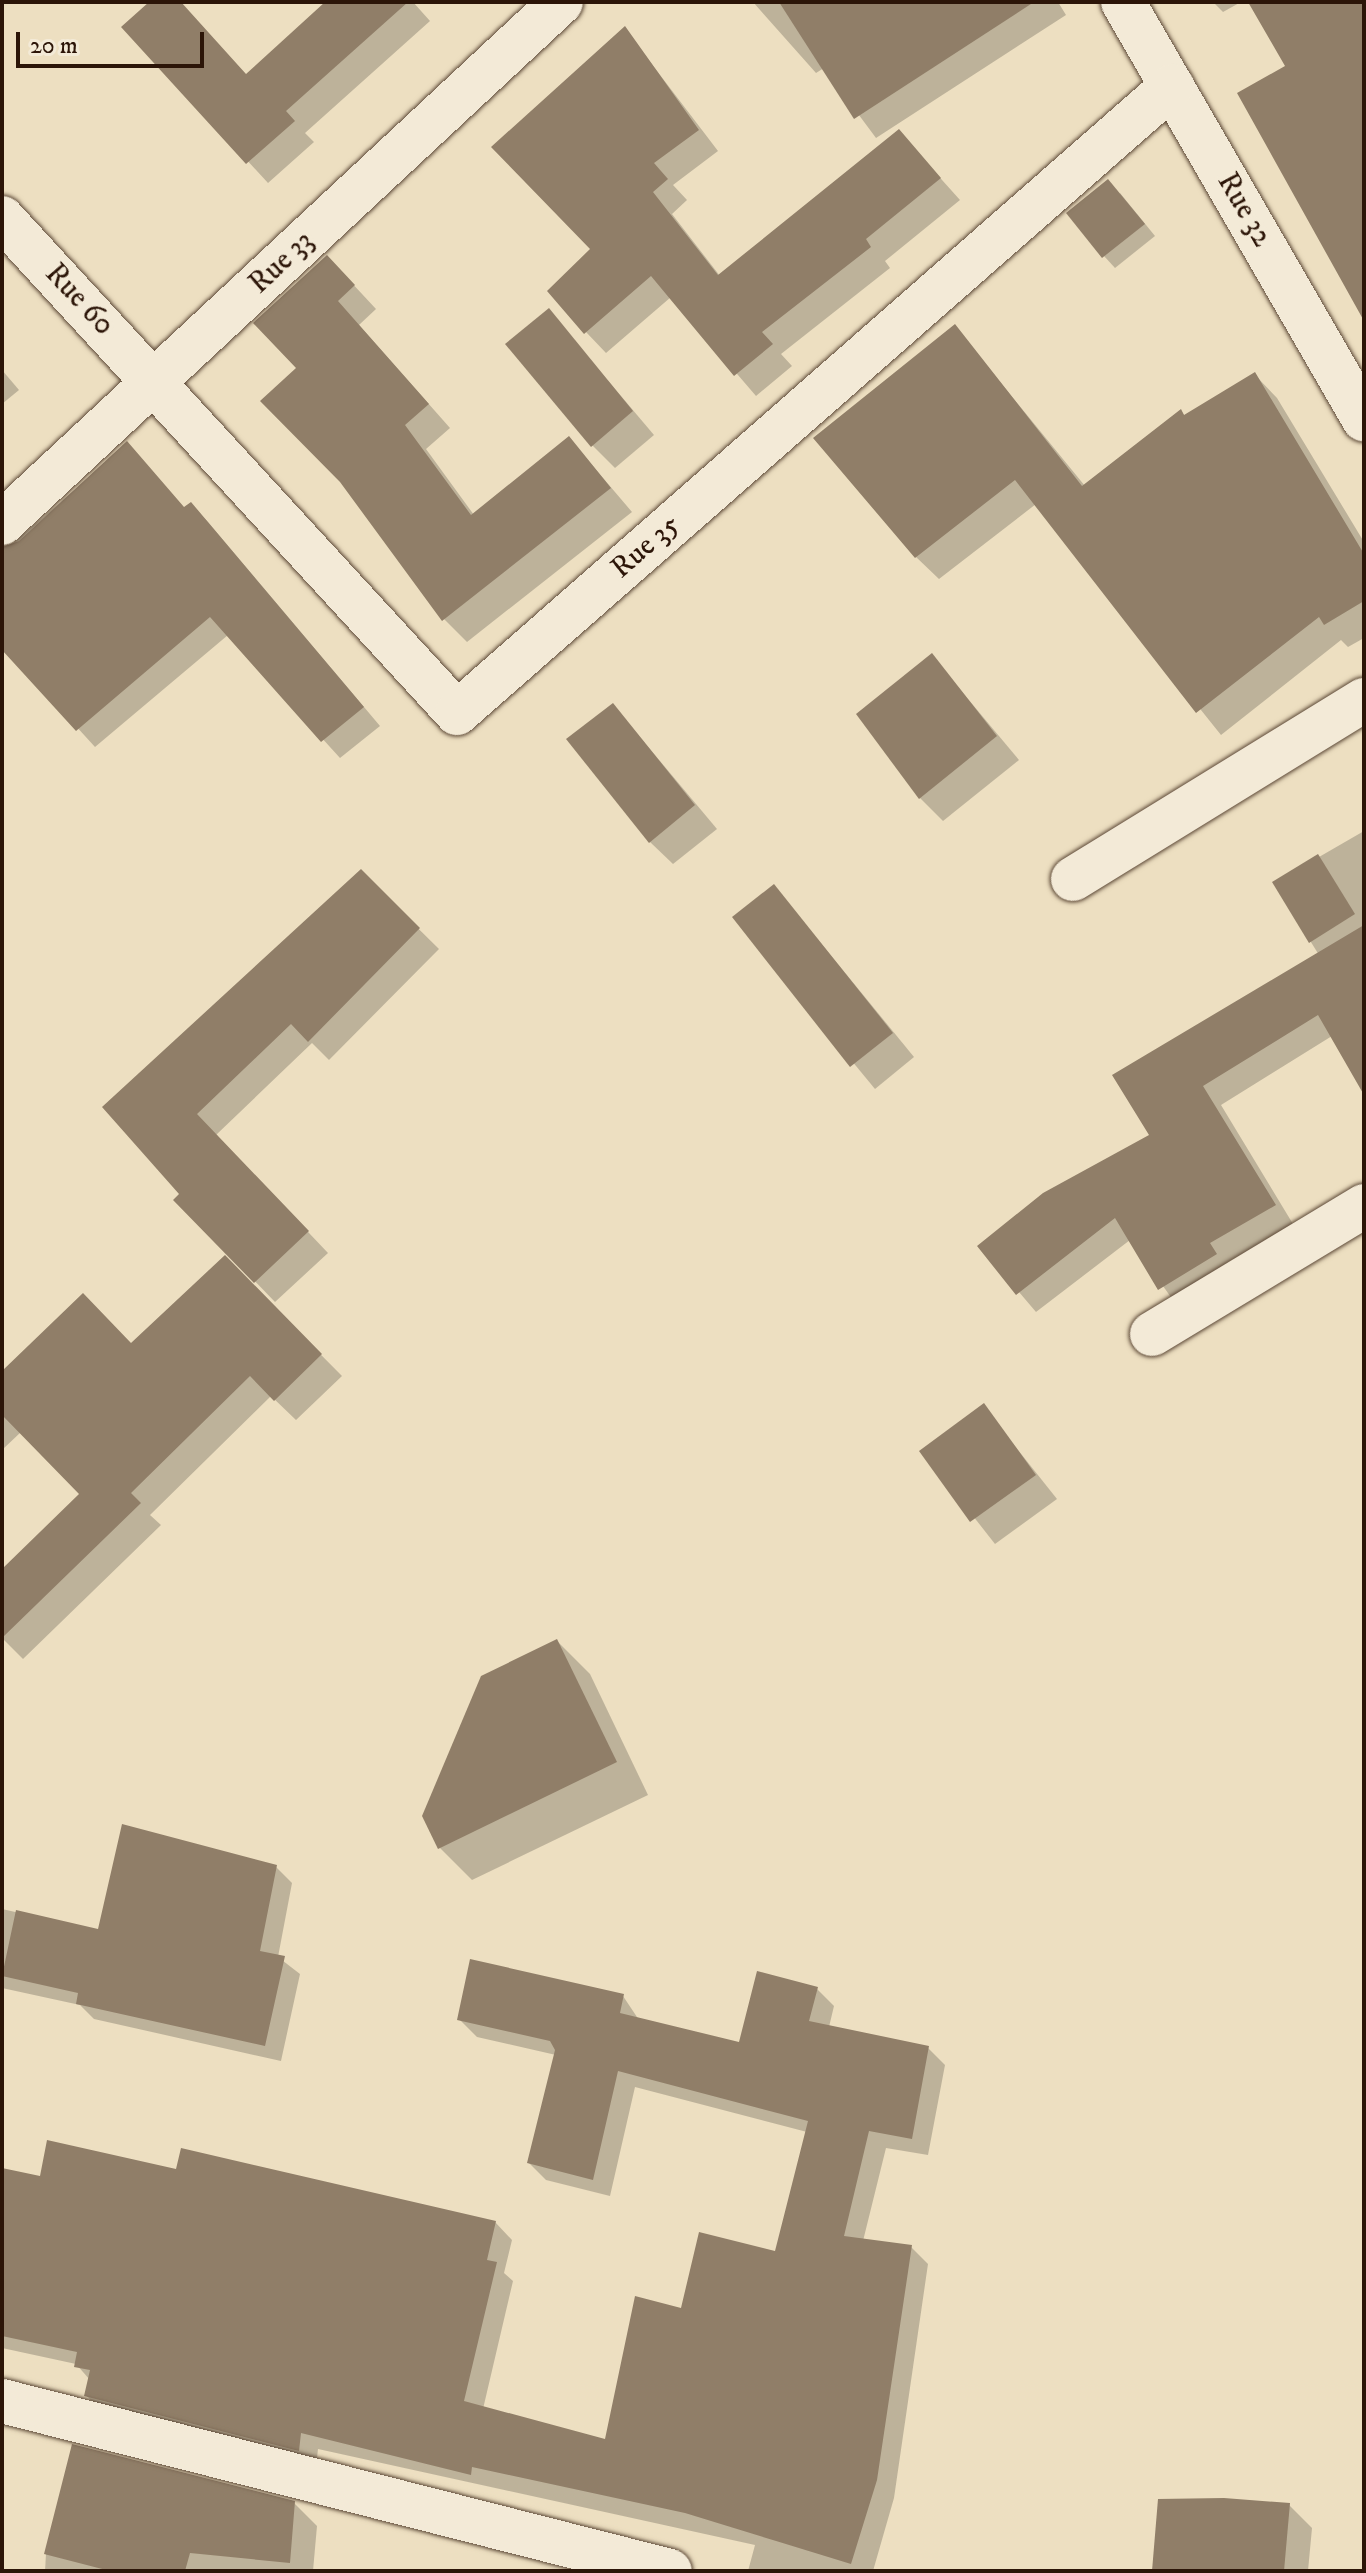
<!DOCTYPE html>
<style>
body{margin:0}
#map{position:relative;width:1366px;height:2573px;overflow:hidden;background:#eddfc1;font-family:"IM FELL DW Pica",serif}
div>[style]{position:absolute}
.shadow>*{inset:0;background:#0003}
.building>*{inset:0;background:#907e68}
.roads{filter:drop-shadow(0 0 2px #5c4836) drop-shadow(0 0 2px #5c4836)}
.minor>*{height:44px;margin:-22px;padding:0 22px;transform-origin:22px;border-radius:22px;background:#f3ead7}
span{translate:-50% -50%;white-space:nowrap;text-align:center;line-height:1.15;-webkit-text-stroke:8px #f3ead7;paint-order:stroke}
.street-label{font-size:30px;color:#2c1508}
.frame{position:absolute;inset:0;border:4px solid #2c1508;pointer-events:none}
.scale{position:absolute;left:16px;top:32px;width:188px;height:36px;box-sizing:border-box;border:4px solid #2c1508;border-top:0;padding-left:10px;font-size:24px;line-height:28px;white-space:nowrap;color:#2c1508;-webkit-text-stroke:6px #f3ead7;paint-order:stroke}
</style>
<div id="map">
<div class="shadow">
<i style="clip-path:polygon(151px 2px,179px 2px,247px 76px,328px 2px,413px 2px,430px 21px,305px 133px,314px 142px,268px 183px,124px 27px)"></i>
<i style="clip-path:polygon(753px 2px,1058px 2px,1066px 15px,876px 138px,824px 68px,816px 73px)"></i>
<i style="clip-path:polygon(1213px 2px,1241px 2px,1223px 12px)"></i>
<i style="clip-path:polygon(625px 29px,718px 151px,673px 185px,687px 200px,672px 214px,720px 276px,899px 132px,960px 200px,885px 261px,890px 268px,781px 354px,792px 366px,756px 396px,671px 297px,606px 353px,586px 332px)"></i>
<i style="clip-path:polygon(1120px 193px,1155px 236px,1115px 268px,1104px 256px)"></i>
<i style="clip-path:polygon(349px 280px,376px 309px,359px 325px,450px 428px,426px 449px,474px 515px,569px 438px,632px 512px,467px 642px,444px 619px,299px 369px)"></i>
<i style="clip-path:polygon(549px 311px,654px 435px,615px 468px,592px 445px)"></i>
<i style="clip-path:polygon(955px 327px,1085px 486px,1181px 411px,1185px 416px,1255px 375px,1277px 398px,1364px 542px,1364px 638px,1348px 647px,1341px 640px,1221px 735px,1036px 504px,939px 579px,916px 557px)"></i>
<i style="clip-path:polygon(2px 370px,19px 390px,2px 404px)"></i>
<i style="clip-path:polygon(127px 444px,185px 509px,191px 504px,208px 522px,380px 726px,340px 758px,228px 635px,95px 747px,2px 645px,2px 553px)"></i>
<i style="clip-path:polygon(932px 656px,1019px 760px,943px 821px,920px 798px)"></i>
<i style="clip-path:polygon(613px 705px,717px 829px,673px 864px,650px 842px)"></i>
<i style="clip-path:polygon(1364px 831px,1364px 1091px,1332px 1036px,1221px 1105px,1293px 1224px,1228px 1262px,1235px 1274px,1178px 1307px,1130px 1240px,1036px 1312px,980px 1246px,1152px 1136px,1319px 955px,1274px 883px)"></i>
<i style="clip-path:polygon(361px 872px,439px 949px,329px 1060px,312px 1043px,216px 1135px,328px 1253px,275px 1302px,176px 1200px,182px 1194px,105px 1107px)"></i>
<i style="clip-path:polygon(774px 886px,914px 1057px,875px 1089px,734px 918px)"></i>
<i style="clip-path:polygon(225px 1258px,342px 1376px,296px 1420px,271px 1396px,150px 1515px,161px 1525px,23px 1659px,2px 1638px,2px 1572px,82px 1495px,21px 1432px,2px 1450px,2px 1370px,132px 1345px)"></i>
<i style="clip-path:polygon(983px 1406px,1057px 1499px,995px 1544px,922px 1451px)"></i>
<i style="clip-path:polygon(557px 1641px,590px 1674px,648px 1795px,472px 1880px,440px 1848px)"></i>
<i style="clip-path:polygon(276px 1867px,292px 1883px,278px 1957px,300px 1974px,281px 2061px,94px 2019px,80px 2005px,2px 1988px,2px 1909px,100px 1931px)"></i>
<i style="clip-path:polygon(817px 1989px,834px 2006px,829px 2027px,928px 2048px,945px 2065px,928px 2155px,886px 2148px,863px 2241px,911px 2247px,928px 2264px,894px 2498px,873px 2571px,748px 2571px,755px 2545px,318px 2449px,316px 2467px,103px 2413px,86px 2395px,90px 2380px,76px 2364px,2px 2348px,2px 2170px,41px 2179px,178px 2171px,495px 2222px,512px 2240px,504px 2273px,513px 2281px,483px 2409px,606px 2442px,683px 2310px,776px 2253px,807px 2132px,635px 2087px,610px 2196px,546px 2180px,529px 2163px,556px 2055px,477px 2037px,460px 2020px,623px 1996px,639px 2020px,740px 2045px)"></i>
<i style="clip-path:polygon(294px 2503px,317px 2526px,313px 2571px,45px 2571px,46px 2554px)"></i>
<i style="clip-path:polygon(1289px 2505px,1312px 2528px,1308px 2571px,1154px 2571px)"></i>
</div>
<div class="building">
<i style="clip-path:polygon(149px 2px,181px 2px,246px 74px,325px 2px,408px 2px,286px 111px,295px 121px,246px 164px,121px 27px)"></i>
<i style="clip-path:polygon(779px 2px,1034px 2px,854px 119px)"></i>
<i style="clip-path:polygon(1248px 2px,1364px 2px,1364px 321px,1237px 93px,1285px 66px)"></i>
<i style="clip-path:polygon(625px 26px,699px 130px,654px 163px,668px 179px,653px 192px,718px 275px,899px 129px,941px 178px,866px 239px,871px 247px,762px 332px,773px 344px,734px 376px,651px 276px,584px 334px,547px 291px,590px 249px,491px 147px)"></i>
<i style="clip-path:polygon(1108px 179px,1145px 224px,1102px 258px,1066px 213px)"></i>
<i style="clip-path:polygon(327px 255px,355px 285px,338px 301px,429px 404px,405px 425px,471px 515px,569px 436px,611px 488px,442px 621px,340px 482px,260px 401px,296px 368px,253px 323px)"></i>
<i style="clip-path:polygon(549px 308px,633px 411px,591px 447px,505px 344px)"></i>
<i style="clip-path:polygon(955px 324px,1082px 486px,1181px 409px,1184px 415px,1255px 372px,1364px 554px,1364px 601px,1324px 625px,1319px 617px,1196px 713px,1015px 480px,915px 558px,813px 438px)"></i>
<i style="clip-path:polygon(127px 441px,184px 507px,191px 502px,364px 707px,321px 742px,210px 617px,76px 731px,2px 650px,2px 547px,19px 541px)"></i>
<i style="clip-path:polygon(932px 653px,997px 736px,919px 799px,856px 714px)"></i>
<i style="clip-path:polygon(613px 703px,695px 805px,649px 843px,566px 739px)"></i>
<i style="clip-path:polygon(1318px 854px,1355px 914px,1309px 943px,1272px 882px)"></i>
<i style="clip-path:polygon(361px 869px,420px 928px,308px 1042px,291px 1024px,197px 1114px,309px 1231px,254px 1283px,173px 1200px,179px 1194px,102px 1107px)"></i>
<i style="clip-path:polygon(774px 884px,893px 1033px,850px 1067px,732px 917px)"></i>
<i style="clip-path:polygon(1364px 925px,1364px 1095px,1318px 1015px,1203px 1086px,1276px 1205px,1210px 1243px,1217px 1254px,1158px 1290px,1115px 1218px,1016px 1295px,977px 1246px,1043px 1193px,1149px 1135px,1112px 1075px)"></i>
<i style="clip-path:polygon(225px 1255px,322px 1354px,274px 1401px,250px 1376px,131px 1493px,141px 1503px,2px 1638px,2px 1569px,79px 1494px,2px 1415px,2px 1371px,83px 1293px,131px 1343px)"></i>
<i style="clip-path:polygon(984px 1403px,1036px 1475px,970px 1522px,919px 1451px)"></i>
<i style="clip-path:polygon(557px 1639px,617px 1762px,438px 1849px,422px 1816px,481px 1676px)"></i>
<i style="clip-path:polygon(122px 1824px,277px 1865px,260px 1951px,285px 1956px,265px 2046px,76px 2004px,78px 1993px,2px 1976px,16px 1910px,98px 1929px)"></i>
<i style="clip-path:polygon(470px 1959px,624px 1994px,620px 2013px,739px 2042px,757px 1971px,818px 1987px,809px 2021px,929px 2046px,912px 2139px,869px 2131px,844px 2236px,912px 2245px,877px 2480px,851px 2564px,685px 2513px,472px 2467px,471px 2475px,301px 2433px,299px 2451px,84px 2396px,90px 2370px,74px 2367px,77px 2352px,2px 2336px,2px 2168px,40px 2176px,47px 2140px,176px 2169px,181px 2148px,496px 2221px,487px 2260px,497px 2262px,464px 2401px,605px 2439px,635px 2296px,681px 2308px,699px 2232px,775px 2251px,808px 2121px,618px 2071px,593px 2180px,527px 2163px,555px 2050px,550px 2041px,457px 2020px)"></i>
<i style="clip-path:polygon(72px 2444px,295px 2501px,290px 2563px,190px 2553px,185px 2571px,110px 2571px,44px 2554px)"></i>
<i style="clip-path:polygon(1224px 2498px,1290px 2503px,1284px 2571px,1152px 2571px,1158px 2499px)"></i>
</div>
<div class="roads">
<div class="minor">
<i style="left:1123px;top:2px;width:482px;rotate:60deg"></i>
<i style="left:2px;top:218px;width:672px;rotate:47.41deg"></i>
<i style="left:457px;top:713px;width:951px;rotate:-41.25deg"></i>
<i style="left:2px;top:523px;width:764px;rotate:-42.98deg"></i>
<i style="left:1073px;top:879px;width:342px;rotate:-31.6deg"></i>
<i style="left:1152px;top:1334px;width:248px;rotate:-31.1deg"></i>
<i style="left:2px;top:2401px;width:689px;rotate:14.28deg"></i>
</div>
</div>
<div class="street-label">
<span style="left:1244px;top:210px;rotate:60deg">Rue 32</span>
<span style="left:282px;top:263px;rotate:-43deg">Rue 33</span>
<span style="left:79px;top:300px;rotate:47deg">Rue 60</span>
<span style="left:646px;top:547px;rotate:-41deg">Rue 35</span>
</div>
<div class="frame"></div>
<div class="scale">20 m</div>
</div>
